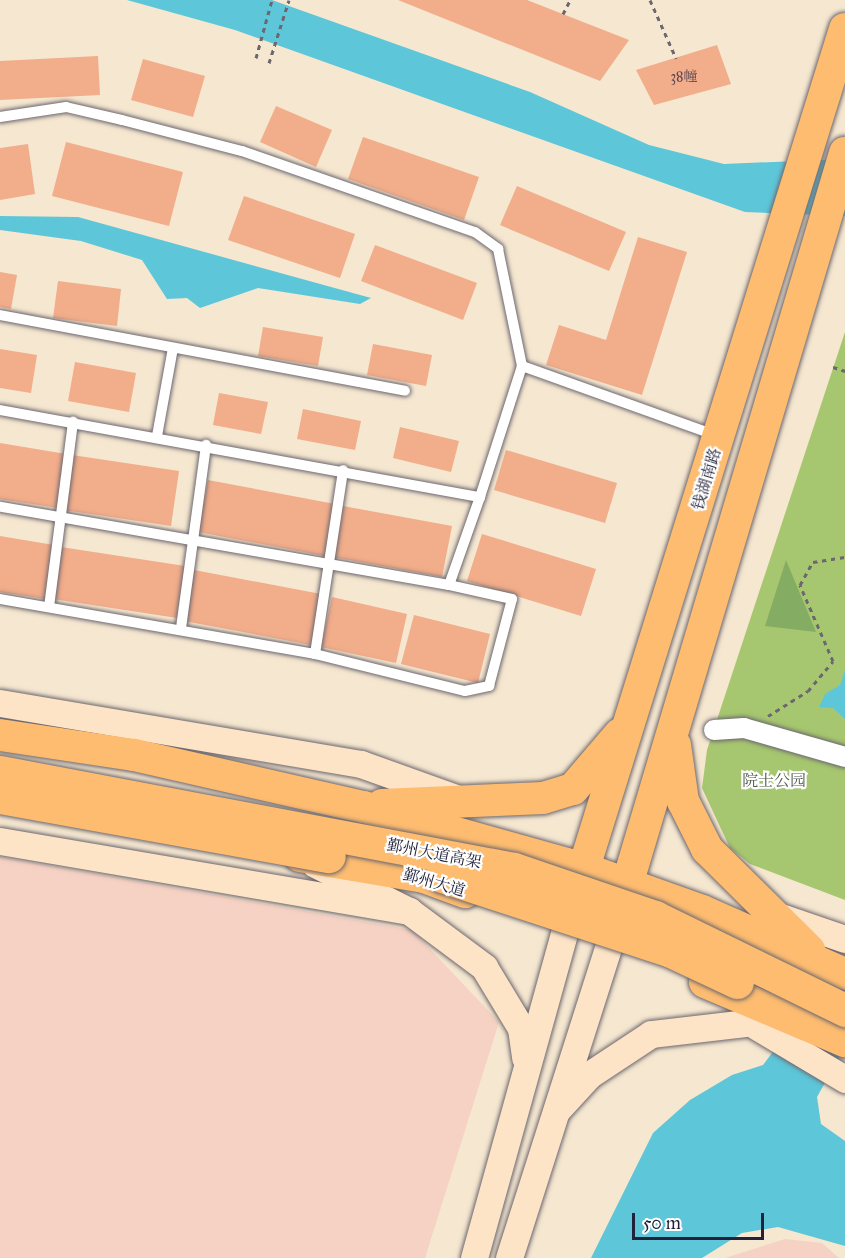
<!DOCTYPE html>
<meta charset="utf-8">
<style>
body{margin:0}
#map{position:relative;width:845px;height:1258px;overflow:hidden;background:#f5e7d0;font-family:"IM FELL Great Primer","Noto Serif SC",serif}
div>[style]{position:absolute}
.built>*{inset:0;background:#f6d2c4}
.green>*{inset:0;background:#a6c76f}
.forest>*{inset:0;background:#84ac62}
.water>*{inset:0;background:#5dc6d9}
.building>*{inset:0;background:#f2ad8a}
.path>*{height:3px;margin-top:-1.5px;transform-origin:0;background:repeating-linear-gradient(90deg,#6c676f 0 4.5px,transparent 0 9px)}
.roads{filter:drop-shadow(0 0 2px #6c676f) drop-shadow(0 0 2px #6c676f)}
.lane>*{height:10px;margin:-5px;padding:0 5px;transform-origin:5px;border-radius:5px;background:#fff}
.street>*{height:20px;margin:-10px;padding:0 10px;transform-origin:10px;border-radius:10px;background:#fff}
.secondary>*{height:27px;margin:-13.5px;padding:0 13.5px;transform-origin:13.5px;border-radius:13.5px;background:#fee4c6}
.primary>*{height:32px;margin:-16px;padding:0 16px;transform-origin:16px;border-radius:16px;background:#fdbc70}
.bridges{filter:drop-shadow(0 0 2px #6c676f) drop-shadow(0 0 2px #6c676f)}
.highway-bridge>*{height:33px;margin:-16.5px;padding:0 16.5px;transform-origin:16.5px;border-radius:16.5px;background:#fdbc70}
span{translate:-50% -50%;white-space:nowrap;text-align:center;line-height:1.15;-webkit-text-stroke:4.5px #fff;paint-order:stroke}
.number-label{font-size:14px;color:#56454f}
.number-label span{-webkit-text-stroke-width:0}
.street-label{font-size:16px;color:#22223b}
.park-label{font-size:16px;color:#505c4d}
.scale{position:absolute;left:632px;top:1213px;width:132px;height:27px;box-sizing:border-box;border:3px solid #22223b;border-top:0;padding-left:8px;font-size:18px;line-height:21px;white-space:nowrap;color:#22223b;-webkit-text-stroke:4px #fff;paint-order:stroke}
</style>
<div id="map">
<div class="built">
<i style="clip-path:polygon(0 857px,412px 930px,499px 1022px,425px 1258px,0 1258px)"></i>
<i style="clip-path:polygon(785px 1239px,822px 1243px,839px 1258px,725px 1258px)"></i>
</div>
<div class="green">
<i style="clip-path:polygon(845px 332px,845px 900px,750px 864px,730px 848px,702px 788px,707px 750px)"></i>
</div>
<div class="forest">
<i style="clip-path:polygon(786px 560px,816px 632px,765px 626px)"></i>
</div>
<div class="water">
<i style="clip-path:polygon(127px 0,272px 0,530px 92px,649px 145px,724px 164px,845px 159px,845px 216px,745px 212px,235px 30px)"></i>
<i style="clip-path:polygon(0 216px,78px 217px,371px 298px,360px 304px,258px 288px,200px 308px,187px 298px,167px 299px,142px 260px,81px 241px,0 230px)"></i>
<i style="clip-path:polygon(845px 670px,845px 719px,833px 708px,819px 707px,825px 694px,840px 685px)"></i>
<i style="clip-path:polygon(845px 956px,845px 1047px,817px 1097px,821px 1124px,845px 1141px,845px 1246px,778px 1227px,742px 1233px,702px 1258px,591px 1258px,653px 1133px,690px 1100px,732px 1075px,763px 1065px)"></i>
</div>
<div class="building">
<i style="clip-path:polygon(398px 0,527px 0,629px 40px,600px 81px)"></i>
<i style="clip-path:polygon(717px 45px,731px 84px,654px 105px,636px 70px)"></i>
<i style="clip-path:polygon(98px 56px,100px 95px,0 100px,0 61px)"></i>
<i style="clip-path:polygon(143px 59px,205px 76px,193px 117px,131px 100px)"></i>
<i style="clip-path:polygon(276px 106px,332px 130px,316px 167px,260px 142px)"></i>
<i style="clip-path:polygon(363px 137px,479px 177px,464px 220px,348px 179px)"></i>
<i style="clip-path:polygon(66px 142px,183px 172px,169px 226px,52px 196px)"></i>
<i style="clip-path:polygon(28px 144px,35px 194px,0 200px,0 148px)"></i>
<i style="clip-path:polygon(517px 186px,626px 232px,609px 271px,500px 225px)"></i>
<i style="clip-path:polygon(244px 196px,355px 234px,340px 278px,228px 240px)"></i>
<i style="clip-path:polygon(638px 237px,687px 252px,642px 395px,546px 365px,559px 325px,606px 340px)"></i>
<i style="clip-path:polygon(375px 245px,477px 283px,463px 320px,361px 281px)"></i>
<i style="clip-path:polygon(0 272px,17px 275px,11px 309px,0 307px)"></i>
<i style="clip-path:polygon(58px 281px,121px 289px,117px 326px,53px 318px)"></i>
<i style="clip-path:polygon(263px 327px,323px 337px,318px 366px,258px 356px)"></i>
<i style="clip-path:polygon(373px 344px,432px 355px,426px 386px,367px 375px)"></i>
<i style="clip-path:polygon(0 349px,37px 355px,31px 393px,0 388px)"></i>
<i style="clip-path:polygon(75px 362px,136px 373px,129px 412px,68px 401px)"></i>
<i style="clip-path:polygon(219px 393px,268px 402px,261px 434px,213px 425px)"></i>
<i style="clip-path:polygon(303px 409px,361px 421px,355px 450px,297px 439px)"></i>
<i style="clip-path:polygon(400px 427px,459px 441px,451px 472px,393px 458px)"></i>
<i style="clip-path:polygon(0 443px,66px 454px,58px 508px,0 499px)"></i>
<i style="clip-path:polygon(506px 450px,617px 483px,605px 523px,494px 490px)"></i>
<i style="clip-path:polygon(72px 455px,179px 471px,171px 526px,64px 510px)"></i>
<i style="clip-path:polygon(208px 480px,335px 504px,325px 556px,198px 532px)"></i>
<i style="clip-path:polygon(343px 506px,452px 526px,442px 577px,333px 557px)"></i>
<i style="clip-path:polygon(482px 534px,596px 569px,581px 616px,467px 581px)"></i>
<i style="clip-path:polygon(0 536px,54px 545px,46px 599px,0 592px)"></i>
<i style="clip-path:polygon(61px 547px,185px 566px,177px 618px,53px 599px)"></i>
<i style="clip-path:polygon(194px 570px,321px 594px,311px 645px,184px 621px)"></i>
<i style="clip-path:polygon(332px 597px,407px 614px,396px 663px,321px 647px)"></i>
<i style="clip-path:polygon(414px 615px,490px 634px,478px 683px,401px 664px)"></i>
</div>
<div class="path">
<i style="left:650px;top:0;width:64px;rotate:65.9deg"></i>
<i style="left:563px;top:14px;width:16px;rotate:-63deg"></i>
<i style="left:256px;top:58px;width:60px;rotate:-74.6deg"></i>
<i style="left:269px;top:63px;width:66px;rotate:-72.4deg"></i>
<i style="left:833px;top:367px;width:13px;rotate:18deg"></i>
<i style="left:768px;top:716px;width:47px;rotate:-32deg"></i>
<i style="left:808px;top:691px;width:39px;rotate:-50deg"></i>
<i style="left:833px;top:661px;width:83px;rotate:-113.5deg"></i>
<i style="left:800px;top:585px;width:26px;rotate:-61deg"></i>
<i style="left:813px;top:562px;width:32px;rotate:-9deg"></i>
</div>
<div class="roads">
<div class="lane">
<i style="left:0;top:117px;width:67px;rotate:-8.6deg"></i>
<i style="left:66px;top:107px;width:57px;rotate:13.1deg"></i>
<i style="left:122px;top:120px;width:124px;rotate:14.5deg"></i>
<i style="left:242px;top:151px;width:247px;rotate:19.2deg"></i>
<i style="left:475px;top:232px;width:29px;rotate:36deg"></i>
<i style="left:498px;top:249px;width:119px;rotate:78.4deg"></i>
<i style="left:522px;top:366px;width:205px;rotate:19.7deg"></i>
<i style="left:0;top:315px;width:412px;rotate:10.6deg"></i>
<i style="left:0;top:410px;width:488px;rotate:10.3deg"></i>
<i style="left:480px;top:497px;width:93px;rotate:109.4deg"></i>
<i style="left:449px;top:585px;width:456px;rotate:-170.1deg"></i>
<i style="left:157px;top:436px;width:89px;rotate:-79.7deg"></i>
<i style="left:480px;top:497px;width:138px;rotate:-72.2deg"></i>
<i style="left:0;top:599px;width:320px;rotate:9.9deg"></i>
<i style="left:315px;top:654px;width:154px;rotate:13.9deg"></i>
<i style="left:465px;top:691px;width:25px;rotate:-12deg"></i>
<i style="left:489px;top:686px;width:90px;rotate:-75.2deg"></i>
<i style="left:512px;top:599px;width:65px;rotate:-167.5deg"></i>
<i style="left:49px;top:607px;width:187px;rotate:-82.6deg"></i>
<i style="left:181px;top:628px;width:185px;rotate:-82.2deg"></i>
<i style="left:315px;top:654px;width:186px;rotate:-81.3deg"></i>
</div>
<div class="street">
<i style="left:714px;top:730px;width:30px;rotate:-4deg"></i>
<i style="left:744px;top:728px;width:105px;rotate:16deg"></i>
</div>
<div class="secondary">
<i style="left:0;top:703px;width:366px;rotate:9.6deg"></i>
<i style="left:361px;top:764px;width:101px;rotate:19.7deg"></i>
<i style="left:0;top:841px;width:415px;rotate:9.7deg"></i>
<i style="left:315px;top:864px;width:105px;rotate:26.6deg"></i>
<i style="left:409px;top:911px;width:94px;rotate:36.7deg"></i>
<i style="left:484px;top:967px;width:71px;rotate:58.8deg"></i>
<i style="left:521px;top:1028px;width:30px;rotate:82deg"></i>
<i style="left:772px;top:914px;width:77px;rotate:18.9deg"></i>
<i style="left:756px;top:1026px;width:104px;rotate:30.8deg"></i>
<i style="left:558px;top:1109px;width:46px;rotate:-47.6deg"></i>
<i style="left:589px;top:1075px;width:74px;rotate:-33.5deg"></i>
<i style="left:651px;top:1034px;width:148px;rotate:-6.6deg"></i>
<i style="left:474px;top:1258px;width:341px;rotate:-74.5deg"></i>
<i style="left:509px;top:1258px;width:329px;rotate:-72.3deg"></i>
</div>
<div class="primary">
<i style="left:0;top:735px;width:135px;rotate:8.5deg"></i>
<i style="left:134px;top:755px;width:235px;rotate:12.8deg"></i>
<i style="left:363px;top:807px;width:230px;rotate:15.6deg"></i>
<i style="left:585px;top:869px;width:124px;rotate:19.7deg"></i>
<i style="left:702px;top:911px;width:156px;rotate:23.8deg"></i>
<i style="left:675px;top:745px;width:57px;rotate:81.9deg"></i>
<i style="left:683px;top:801px;width:54px;rotate:63.4deg"></i>
<i style="left:707px;top:849px;width:144px;rotate:44.7deg"></i>
<i style="left:382px;top:805px;width:161px;rotate:-2.5deg"></i>
<i style="left:543px;top:798px;width:31px;rotate:-17deg"></i>
<i style="left:573px;top:789px;width:72px;rotate:-49.5deg"></i>
<i style="left:300px;top:856px;width:126px;rotate:9.6deg"></i>
<i style="left:424px;top:877px;width:44px;rotate:20.1deg"></i>
<i style="left:621px;top:905px;width:785px;rotate:-73.41deg"></i>
<i style="left:569px;top:916px;width:929px;rotate:-72.72deg"></i>
<i style="left:705px;top:982px;width:152px;rotate:22.9deg"></i>
</div>
</div>
<div class="bridges">
<div class="highway-bridge">
<i style="left:0;top:772px;width:523px;rotate:10.69deg"></i>
<i style="left:514px;top:869px;width:149px;rotate:18.8deg"></i>
<i style="left:655px;top:917px;width:212px;rotate:26.1deg"></i>
<i style="left:0;top:797px;width:334px;rotate:10.2deg"></i>
<i style="left:442px;top:876px;width:241px;rotate:18.1deg"></i>
<i style="left:671px;top:951px;width:73px;rotate:25.2deg"></i>
</div>
</div>
<div class="number-label">
<span style="left:684px;top:77px">38幢</span>
</div>
<div class="street-label">
<span style="left:707px;top:479px;rotate:-73deg">钱湖南路</span>
<span style="left:434px;top:854px;rotate:11deg">鄞州大道高架</span>
<span style="left:434px;top:883px;rotate:16deg">鄞州大道</span>
</div>
<div class="park-label">
<span style="left:774px;top:781px">院士公园</span>
</div>
<div class="scale">50 m</div>
</div>
